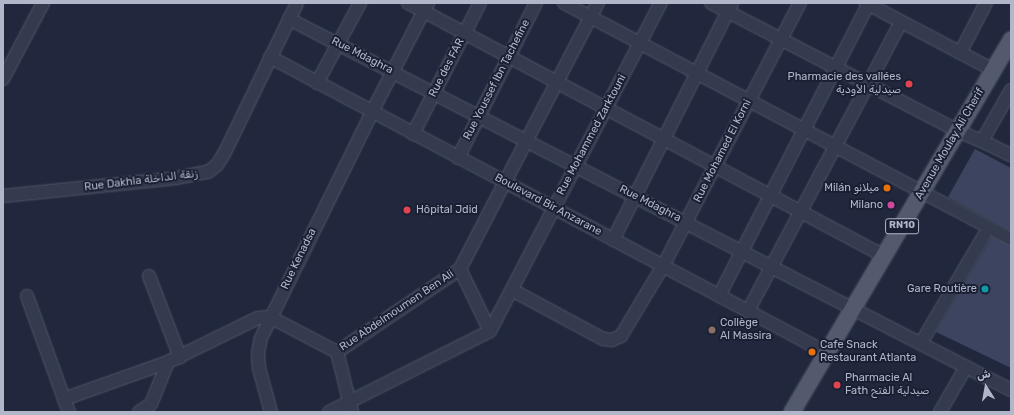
<!DOCTYPE html>
<meta charset="utf-8">
<style>
body{margin:0}
#map{position:relative;width:1014px;height:415px;overflow:hidden;background:#21283e;font-family:Rubik,Vazirmatn,sans-serif}
div>[style]{position:absolute}
.building>*{inset:0;background:#3d445f}
.roads{filter:drop-shadow(0 0 1px #505669) drop-shadow(0 0 1px #505669)}
.minor>*{height:12px;margin:-6px;padding:0 6px;transform-origin:6px;border-radius:6px;background:#353b4e}
.major>*{height:16px;margin:-8px;padding:0 8px;transform-origin:8px;border-radius:8px;background:#535a6e}
.dots>*{width:11px;height:11px;translate:-50% -50%;box-sizing:border-box;border:2px solid #1a2033;border-radius:50%}
span{translate:-50% -50%;white-space:nowrap;text-align:center;line-height:1.15;-webkit-text-stroke:4px #1a2033;paint-order:stroke}
.shield-label span{padding:1px 3px;background:#1a2033;border:1px solid;border-radius:3px;-webkit-text-stroke-width:0}
.shield-label{font-size:10px;color:#b1b6c9;font-weight:700}
.street-label{font-size:11px;color:#b1b6c9}
.poi-label{font-size:11px;color:#b1b6c9}
.right{translate:-100% -50%;text-align:right}
.left{translate:0 -50%;text-align:left}
.frame{position:absolute;inset:0;border:4px solid #b1b6c9;pointer-events:none}
.north{position:absolute;left:966px;top:367px;width:40px;height:40px;-webkit-text-stroke:3px #1a2033;paint-order:stroke;rotate:349deg;font-size:11px;font-weight:700;line-height:16px;text-align:center;color:#b1b6c9}
.north::after{content:'';display:block;margin:auto;width:14px;height:18px;background:#b1b6c9;clip-path:polygon(50% 0,100% 100%,50% 72%,0 100%)}
</style>
<div id="map">
<div class="building">
<i style="clip-path:polygon(975px 149px,1011px 168px,1011px 231px,948px 197px)"></i>
<i style="clip-path:polygon(992px 237px,1011px 246px,1011px 368px,936px 332px)"></i>
</div>
<div class="roads">
<div class="minor">
<i style="left:408px;top:3px;width:539px;rotate:27.99deg"></i>
<i style="left:564px;top:3px;width:505px;rotate:27.83deg"></i>
<i style="left:711px;top:3px;width:278px;rotate:27.4deg"></i>
<i style="left:958px;top:131px;width:26px;rotate:23deg"></i>
<i style="left:866px;top:3px;width:144px;rotate:27.8deg"></i>
<i style="left:289px;top:19px;width:812px;rotate:27.2deg"></i>
<i style="left:960px;top:53px;width:56px;rotate:-62.5deg"></i>
<i style="left:270px;top:57px;width:631px;rotate:27.99deg"></i>
<i style="left:3px;top:79px;width:86px;rotate:-62.2deg"></i>
<i style="left:317px;top:83px;width:91px;rotate:-61.7deg"></i>
<i style="left:1011px;top:90px;width:59px;rotate:119.6deg"></i>
<i style="left:982px;top:141px;width:32px;rotate:26deg"></i>
<i style="left:413px;top:134px;width:147px;rotate:-62.9deg"></i>
<i style="left:458px;top:158px;width:174px;rotate:-63.3deg"></i>
<i style="left:3px;top:196px;width:174px;rotate:-5.9deg"></i>
<i style="left:176px;top:178px;width:33px;rotate:-11deg"></i>
<i style="left:208px;top:172px;width:11px;rotate:-38deg"></i>
<i style="left:217px;top:165px;width:15px;rotate:-58deg"></i>
<i style="left:225px;top:152px;width:165px;rotate:-64.2deg"></i>
<i style="left:613px;top:240px;width:265px;rotate:-63.3deg"></i>
<i style="left:460px;top:269px;width:69px;rotate:64.2deg"></i>
<i style="left:149px;top:276px;width:87px;rotate:69.1deg"></i>
<i style="left:512px;top:290px;width:103px;rotate:28.3deg"></i>
<i style="left:603px;top:339px;width:9px;rotate:6deg"></i>
<i style="left:612px;top:340px;width:10px;rotate:-24deg"></i>
<i style="left:621px;top:336px;width:82px;rotate:-59deg"></i>
<i style="left:663px;top:266px;width:297px;rotate:-62.5deg"></i>
<i style="left:27px;top:296px;width:109px;rotate:70.2deg"></i>
<i style="left:64px;top:399px;width:110px;rotate:-19.6deg"></i>
<i style="left:168px;top:362px;width:100px;rotate:-26.1deg"></i>
<i style="left:258px;top:318px;width:12px;rotate:-5deg"></i>
<i style="left:270px;top:317px;width:76px;rotate:27.6deg"></i>
<i style="left:719px;top:296px;width:329px;rotate:-62.9deg"></i>
<i style="left:748px;top:311px;width:327px;rotate:-62.1deg"></i>
<i style="left:490px;top:331px;width:370px;rotate:-62.5deg"></i>
<i style="left:921px;top:343px;width:134px;rotate:-59.6deg"></i>
<i style="left:64px;top:399px;width:14px;rotate:69deg"></i>
<i style="left:139px;top:412px;width:14px;rotate:-34deg"></i>
<i style="left:151px;top:404px;width:45px;rotate:-68deg"></i>
<i style="left:271px;top:412px;width:46px;rotate:-105.3deg"></i>
<i style="left:259px;top:368px;width:15px;rotate:-94deg"></i>
<i style="left:258px;top:353px;width:15px;rotate:-79deg"></i>
<i style="left:261px;top:338px;width:252px;rotate:-63.8deg"></i>
<i style="left:372px;top:112px;width:123px;rotate:-62.8deg"></i>
<i style="left:329px;top:412px;width:180px;rotate:-26.7deg"></i>
<i style="left:352px;top:412px;width:62px;rotate:-104deg"></i>
<i style="left:337px;top:352px;width:148px;rotate:-34deg"></i>
<i style="left:460px;top:269px;width:300px;rotate:-62.6deg"></i>
<i style="left:940px;top:412px;width:52px;rotate:-60deg"></i>
</div>
<div class="major">
<i style="left:792px;top:412px;width:432px;rotate:-59.5deg"></i>
</div>
</div>
<div class="dots">
<i style="left:909px;top:84px;background:#e0444e"></i>
<i style="left:887px;top:188px;background:#e8710a"></i>
<i style="left:891px;top:205px;background:#d1479c"></i>
<i style="left:407px;top:210px;background:#e0444e"></i>
<i style="left:985px;top:289px;background:#0f9aa8"></i>
<i style="left:712px;top:330px;background:#8d6e63"></i>
<i style="left:812px;top:352px;background:#e8710a"></i>
<i style="left:837px;top:385px;background:#e0444e"></i>
</div>
<div class="shield-label">
<span style="left:902px;top:226px">RN10</span>
</div>
<div class="street-label">
<span style="left:362px;top:56px;rotate:27deg">Rue Mdaghra</span>
<span style="left:447px;top:68px;rotate:-63deg">Rue des FAR</span>
<span style="left:497px;top:80px;rotate:-63deg">Rue Youssef Ibn Tachefine</span>
<span style="left:592px;top:135px;rotate:-62deg">Rue Mohammed Zarktouni</span>
<span style="left:950px;top:144px;rotate:-60deg">Avenue Moulay Ali Cherif</span>
<span style="left:723px;top:151px;rotate:-63deg">Rue Mohamed El Korni</span>
<span style="left:141px;top:181px;rotate:-7deg">Rue Dakhla زنقة الداخلة</span>
<span style="left:650px;top:204px;rotate:27deg">Rue Mdaghra</span>
<span style="left:548px;top:205px;rotate:28deg">Boulevard Bir Anzarane</span>
<span style="left:299px;top:259px;rotate:-64deg">Rue Kenadsa</span>
<span style="left:397px;top:311px;rotate:-34deg">Rue Abdelmoumen Ben Ali</span>
</div>
<div class="poi-label">
<span class="right" style="left:901px;top:84px">Pharmacie des vallées<br>صيدلية الأودية</span>
<span class="right" style="left:879px;top:188px">Milán ميلانو</span>
<span class="right" style="left:883px;top:205px">Milano</span>
<span class="left" style="left:416px;top:210px">Hôpital Jdid</span>
<span class="right" style="left:977px;top:289px">Gare Routière</span>
<span class="left" style="left:720px;top:330px">Collège<br>Al Massira</span>
<span class="left" style="left:820px;top:352px">Cafe Snack<br>Restaurant Atlanta</span>
<span class="left" style="left:845px;top:385px">Pharmacie Al<br>Fath صيدلية الفتح</span>
</div>
<div class="frame"></div>
<div class="north">ش</div>
</div>
